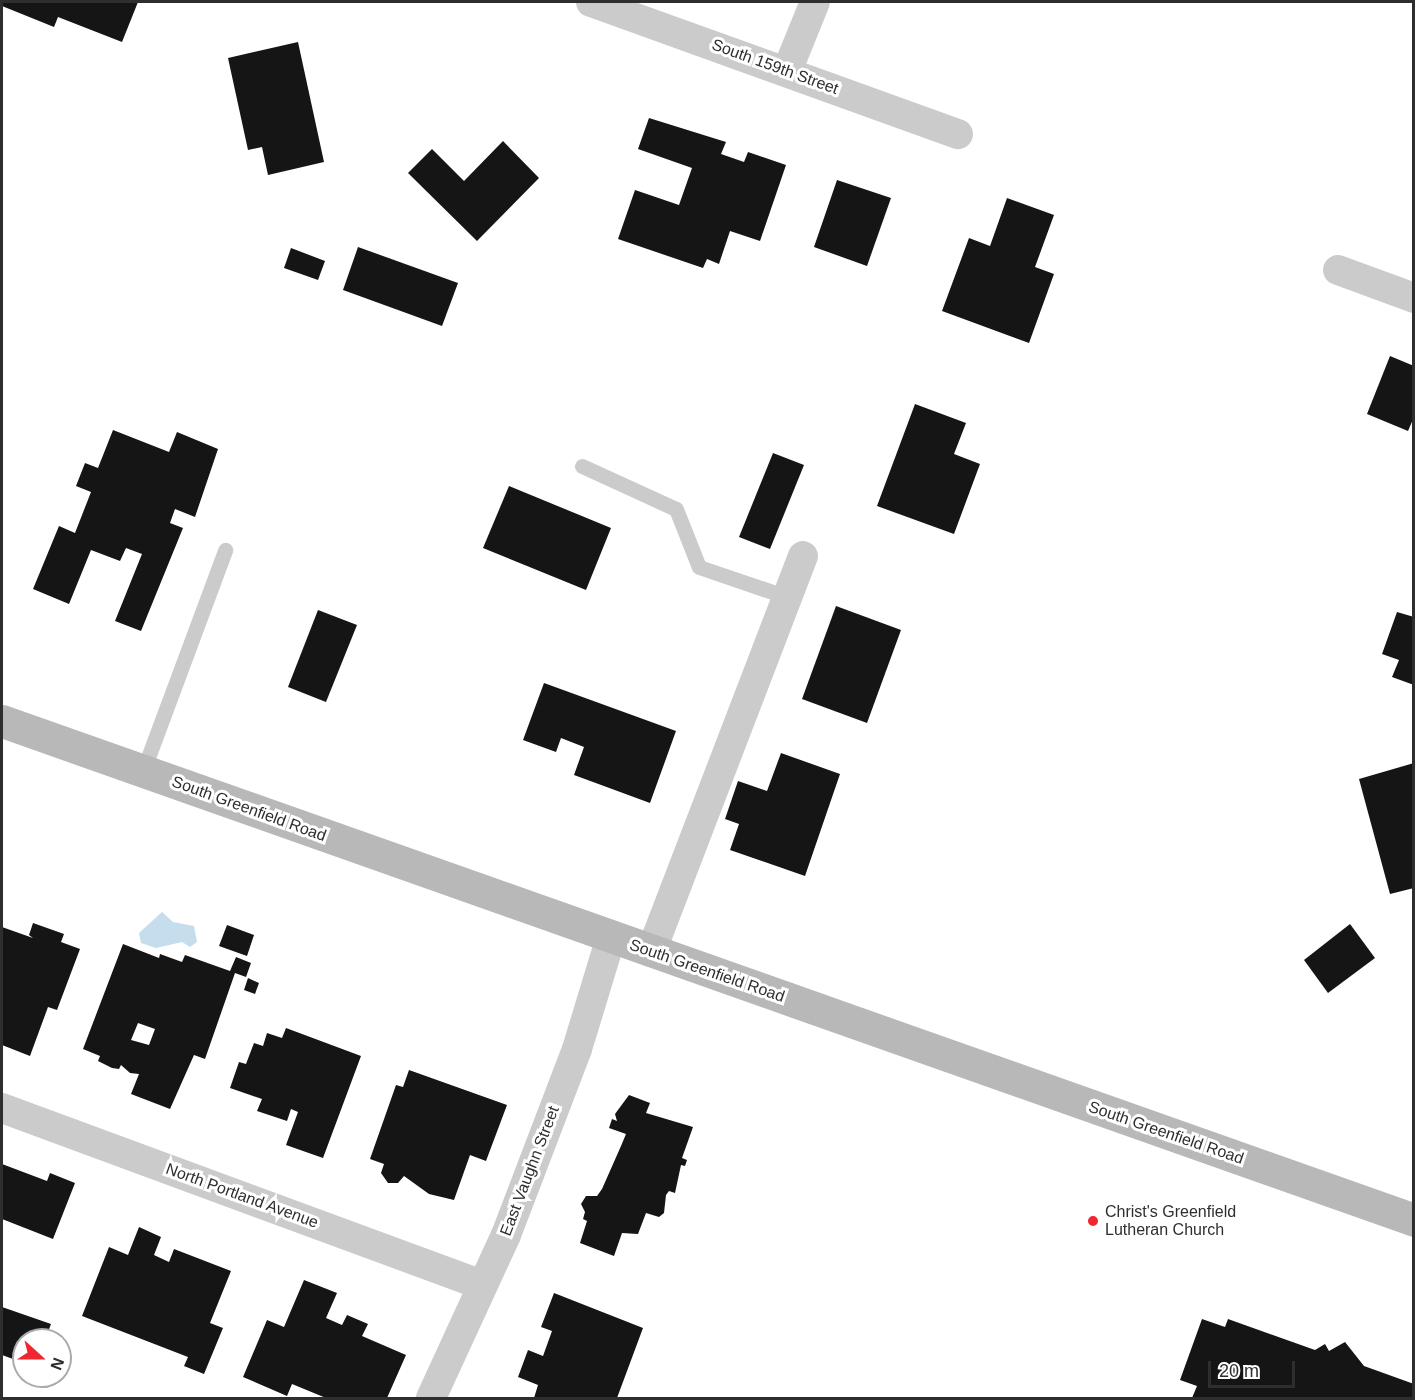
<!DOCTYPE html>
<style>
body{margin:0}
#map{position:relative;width:1415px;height:1400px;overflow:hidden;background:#fff;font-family:Helvetica,sans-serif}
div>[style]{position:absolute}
.water>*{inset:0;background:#c6dded}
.building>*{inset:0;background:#151515}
.service>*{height:15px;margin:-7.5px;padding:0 7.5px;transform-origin:7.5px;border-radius:7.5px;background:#cbcbcb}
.minor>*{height:30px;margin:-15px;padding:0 15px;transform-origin:15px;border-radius:15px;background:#cbcbcb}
.secondary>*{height:33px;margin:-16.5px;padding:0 16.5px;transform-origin:16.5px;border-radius:16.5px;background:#b8b8b8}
.dots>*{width:16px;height:16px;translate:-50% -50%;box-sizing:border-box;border:3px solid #fff;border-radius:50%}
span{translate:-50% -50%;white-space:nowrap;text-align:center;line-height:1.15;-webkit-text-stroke:6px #fff;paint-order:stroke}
.street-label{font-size:16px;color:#2e2e2e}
.poi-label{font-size:16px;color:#2e2e2e}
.left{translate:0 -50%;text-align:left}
.frame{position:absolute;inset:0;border:3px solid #2e2e2e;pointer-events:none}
.north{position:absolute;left:12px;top:1328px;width:60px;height:60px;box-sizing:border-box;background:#fff;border:2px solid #ababab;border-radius:50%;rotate:111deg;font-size:16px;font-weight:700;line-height:24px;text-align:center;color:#2e2e2e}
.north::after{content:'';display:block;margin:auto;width:21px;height:27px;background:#ee2730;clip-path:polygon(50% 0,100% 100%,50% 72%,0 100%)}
.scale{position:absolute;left:1208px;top:1361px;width:87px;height:27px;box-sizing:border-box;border:3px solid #2e2e2e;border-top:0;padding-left:8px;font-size:18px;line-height:21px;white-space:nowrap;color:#2e2e2e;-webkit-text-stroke:4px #fff;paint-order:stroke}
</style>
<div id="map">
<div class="water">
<i style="clip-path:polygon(162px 912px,173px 922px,194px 926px,197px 942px,190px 947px,182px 942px,156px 948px,141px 943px,139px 933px)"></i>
</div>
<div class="building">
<i style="clip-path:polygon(2px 2px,138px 2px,122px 42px,58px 17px,54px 27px,2px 6px)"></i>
<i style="clip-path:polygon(298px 42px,324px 162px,268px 175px,262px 147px,248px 150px,228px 58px)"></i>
<i style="clip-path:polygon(649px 118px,726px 142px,721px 154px,744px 162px,748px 152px,786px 165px,760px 241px,730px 231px,719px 264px,707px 259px,703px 268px,618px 239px,635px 190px,679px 205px,692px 168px,638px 149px)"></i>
<i style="clip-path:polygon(503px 141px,539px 178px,477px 241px,408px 173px,432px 149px,464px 181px)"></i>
<i style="clip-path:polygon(837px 180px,891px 198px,867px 266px,814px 247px)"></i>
<i style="clip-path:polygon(1007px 198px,1054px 215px,1035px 267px,1054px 274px,1029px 343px,942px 311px,969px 238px,990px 246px)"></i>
<i style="clip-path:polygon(358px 247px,458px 283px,442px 326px,343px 290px)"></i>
<i style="clip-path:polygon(291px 248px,325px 261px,318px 280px,284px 268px)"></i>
<i style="clip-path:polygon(1390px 356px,1414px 366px,1414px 417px,1408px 431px,1367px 414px)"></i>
<i style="clip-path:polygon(915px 404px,966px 423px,954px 454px,980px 464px,954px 534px,877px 506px)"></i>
<i style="clip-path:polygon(113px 430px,169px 452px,177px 432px,218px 449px,195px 517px,175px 509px,170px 523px,183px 528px,141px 631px,115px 621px,142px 554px,126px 548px,120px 561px,91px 550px,69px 604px,33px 589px,59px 526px,75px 533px,91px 492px,76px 486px,85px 463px,98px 468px)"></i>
<i style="clip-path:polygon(773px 453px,804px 465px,770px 549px,739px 537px)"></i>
<i style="clip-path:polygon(509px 486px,611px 528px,586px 590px,483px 548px)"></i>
<i style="clip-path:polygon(836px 606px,901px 630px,867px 723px,802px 699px)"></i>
<i style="clip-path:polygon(318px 610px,357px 625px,326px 702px,288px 687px)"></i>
<i style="clip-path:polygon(1397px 612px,1414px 617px,1414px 685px,1392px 677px,1399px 660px,1382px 654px)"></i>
<i style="clip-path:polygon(544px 683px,676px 731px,650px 803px,574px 775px,584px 747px,561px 738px,556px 752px,523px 740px)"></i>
<i style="clip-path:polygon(781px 753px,840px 774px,805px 876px,730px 850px,739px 824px,725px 819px,738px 781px,767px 791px)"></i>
<i style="clip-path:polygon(1414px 763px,1414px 888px,1390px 894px,1359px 779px)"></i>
<i style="clip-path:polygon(33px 923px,64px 934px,61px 942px,80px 949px,57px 1010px,48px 1007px,30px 1056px,2px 1045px,2px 927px,33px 938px,29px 935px)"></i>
<i style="clip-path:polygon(1350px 924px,1375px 958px,1328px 993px,1304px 960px)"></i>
<i style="clip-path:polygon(227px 925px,254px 935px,247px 956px,219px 946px)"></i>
<i style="clip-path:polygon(evenodd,123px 944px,159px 958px,160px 954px,182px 962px,185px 955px,230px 971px,236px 957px,251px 963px,246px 977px,235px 973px,205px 1059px,194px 1055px,170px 1109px,131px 1094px,139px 1074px,130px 1073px,121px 1065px,119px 1069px,112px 1068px,98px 1061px,100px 1056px,83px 1049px,123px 944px,138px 1023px,155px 1029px,149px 1045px,131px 1040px,138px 1023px)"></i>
<i style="clip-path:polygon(248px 978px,259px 983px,255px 994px,244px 990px)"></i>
<i style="clip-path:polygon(286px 1028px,361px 1056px,323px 1158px,286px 1145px,298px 1112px,291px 1109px,287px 1121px,257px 1111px,262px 1099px,230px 1088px,239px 1062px,246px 1064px,254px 1043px,263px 1046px,267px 1033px,282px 1038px)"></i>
<i style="clip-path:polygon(409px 1070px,507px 1105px,486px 1161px,470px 1155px,454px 1200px,429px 1194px,404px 1176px,398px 1183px,388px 1183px,381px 1173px,384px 1164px,370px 1159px,396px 1085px,403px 1087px)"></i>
<i style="clip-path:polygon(629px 1095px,650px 1103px,646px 1113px,693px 1127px,682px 1158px,687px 1160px,685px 1166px,681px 1165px,675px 1193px,669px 1191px,666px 1195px,664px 1213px,659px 1217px,646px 1213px,638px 1234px,622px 1233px,614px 1256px,580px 1243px,587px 1221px,583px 1219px,585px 1212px,581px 1204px,586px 1196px,597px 1196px,602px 1189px,621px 1146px,626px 1134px,609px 1128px,612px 1119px,617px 1121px,615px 1114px)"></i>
<i style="clip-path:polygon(2px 1164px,47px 1181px,50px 1173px,75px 1183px,53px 1239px,2px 1219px)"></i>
<i style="clip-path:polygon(139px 1227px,161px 1237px,154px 1255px,169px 1262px,174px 1249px,231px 1271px,210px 1323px,223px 1328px,204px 1374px,184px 1366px,188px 1357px,82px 1316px,109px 1247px,128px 1255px)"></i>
<i style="clip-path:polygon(304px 1280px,337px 1293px,326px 1318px,342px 1325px,347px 1315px,368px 1324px,362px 1336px,406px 1355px,387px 1398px,326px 1398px,292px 1384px,287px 1396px,243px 1377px,267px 1320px,284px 1327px)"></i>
<i style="clip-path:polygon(554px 1293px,643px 1328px,617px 1398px,534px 1398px,538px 1385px,518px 1377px,528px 1350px,543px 1356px,552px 1331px,541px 1327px)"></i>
<i style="clip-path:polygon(2px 1307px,51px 1324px,45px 1340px,24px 1340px,24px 1363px,2px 1355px)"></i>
<i style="clip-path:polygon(1202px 1319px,1225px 1327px,1228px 1319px,1315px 1350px,1325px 1344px,1329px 1351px,1345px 1342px,1364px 1366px,1414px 1384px,1414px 1398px,1192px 1398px,1197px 1386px,1180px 1380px)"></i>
</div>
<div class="service">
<i style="left:582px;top:466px;width:103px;rotate:24.6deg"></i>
<i style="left:676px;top:509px;width:62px;rotate:68.4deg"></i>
<i style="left:699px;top:567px;width:93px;rotate:18.8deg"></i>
<i style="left:143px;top:771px;width:236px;rotate:-69.6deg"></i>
</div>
<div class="minor">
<i style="left:591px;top:2px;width:390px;rotate:19.8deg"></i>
<i style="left:787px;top:71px;width:74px;rotate:-67.9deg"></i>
<i style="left:1338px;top:270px;width:81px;rotate:20.2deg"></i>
<i style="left:651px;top:952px;width:424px;rotate:-69deg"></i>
<i style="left:2px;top:1108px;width:512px;rotate:20.24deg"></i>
<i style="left:431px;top:1398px;width:179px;rotate:-65.3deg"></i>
<i style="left:506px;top:1235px;width:199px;rotate:-69.1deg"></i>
<i style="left:577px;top:1049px;width:117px;rotate:-73.1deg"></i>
</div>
<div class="secondary">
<i style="left:2px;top:721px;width:1498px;rotate:19.46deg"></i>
</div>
<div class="dots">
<i style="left:1093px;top:1221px;background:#ee2730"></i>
</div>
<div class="street-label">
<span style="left:775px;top:67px;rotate:20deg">South 159th Street</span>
<span style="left:249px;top:809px;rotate:20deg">South Greenfield Road</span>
<span style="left:707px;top:971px;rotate:19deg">South Greenfield Road</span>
<span style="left:1166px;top:1133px;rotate:19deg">South Greenfield Road</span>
<span style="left:530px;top:1171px;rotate:-69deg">East Vaughn Street</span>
<span style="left:242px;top:1196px;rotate:20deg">North Portland Avenue</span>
</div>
<div class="poi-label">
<span class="left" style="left:1105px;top:1221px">Christ's Greenfield<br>Lutheran Church</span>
</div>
<div class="frame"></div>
<div class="north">N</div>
<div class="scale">20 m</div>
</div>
